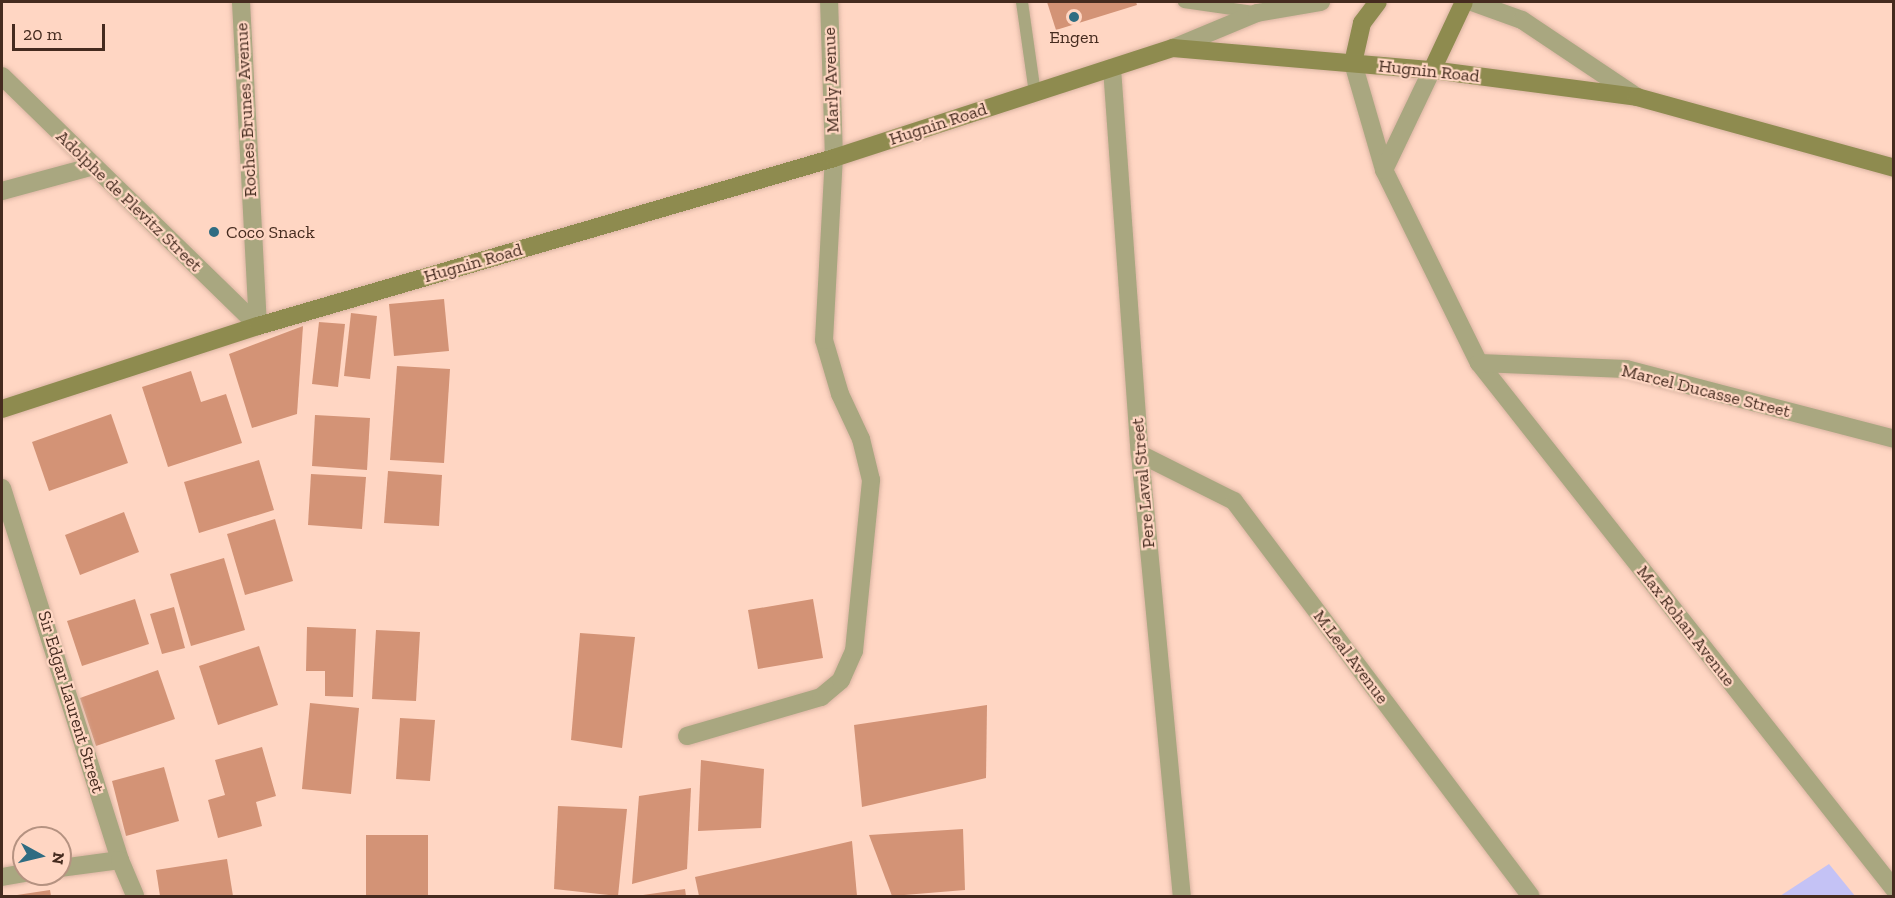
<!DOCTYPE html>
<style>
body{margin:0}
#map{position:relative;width:1895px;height:898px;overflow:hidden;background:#ffd6c3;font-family:"Zilla Slab",serif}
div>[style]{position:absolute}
.green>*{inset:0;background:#c4c2f5}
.building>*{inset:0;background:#d39376}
.roads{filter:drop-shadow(0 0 2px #dab4a2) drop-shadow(0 0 2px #dab4a2)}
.lane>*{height:12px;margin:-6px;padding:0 6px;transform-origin:6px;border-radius:6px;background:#a9a780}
.street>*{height:18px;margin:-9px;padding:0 9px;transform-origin:9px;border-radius:9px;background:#a9a780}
.secondary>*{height:18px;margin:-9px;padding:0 9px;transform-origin:9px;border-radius:9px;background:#8e8b4f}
.dots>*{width:16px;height:16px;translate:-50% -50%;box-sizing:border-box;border:3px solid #ffd6c3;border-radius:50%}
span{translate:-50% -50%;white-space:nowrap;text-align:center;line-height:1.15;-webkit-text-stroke:4.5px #ffd6c3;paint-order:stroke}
.poi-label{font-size:18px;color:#452b1f}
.left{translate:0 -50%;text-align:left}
.street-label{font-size:18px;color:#452b1f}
.frame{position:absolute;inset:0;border:3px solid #452b1f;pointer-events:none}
.north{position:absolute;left:12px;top:826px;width:60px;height:60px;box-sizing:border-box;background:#ffd6c3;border:2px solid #b59281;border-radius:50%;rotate:98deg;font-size:16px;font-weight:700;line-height:24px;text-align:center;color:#452b1f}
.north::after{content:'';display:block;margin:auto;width:21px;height:27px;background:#2f6c82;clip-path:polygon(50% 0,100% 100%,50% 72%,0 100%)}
.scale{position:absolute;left:12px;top:24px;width:93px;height:27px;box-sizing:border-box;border:3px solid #452b1f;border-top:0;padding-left:8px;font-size:18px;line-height:21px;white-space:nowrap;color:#452b1f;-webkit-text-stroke:4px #ffd6c3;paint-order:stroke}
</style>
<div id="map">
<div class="green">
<i style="clip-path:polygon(1829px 864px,1855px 896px,1780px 896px)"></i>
</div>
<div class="building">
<i style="clip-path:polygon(1047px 2px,1136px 2px,1137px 5px,1056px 30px)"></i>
<i style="clip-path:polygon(444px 299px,449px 351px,394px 356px,389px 304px)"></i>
<i style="clip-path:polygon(351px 313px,377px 316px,370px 379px,344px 376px)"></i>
<i style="clip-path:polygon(319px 322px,345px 324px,338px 387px,312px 384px)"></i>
<i style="clip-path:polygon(303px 326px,297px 414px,252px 428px,229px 354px)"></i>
<i style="clip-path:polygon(397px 366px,450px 369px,444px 463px,390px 460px)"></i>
<i style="clip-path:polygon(191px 371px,201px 402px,226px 394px,242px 443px,168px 467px,142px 387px)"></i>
<i style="clip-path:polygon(111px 414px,128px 463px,49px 491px,32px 442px)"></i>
<i style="clip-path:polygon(315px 415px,370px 418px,367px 470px,312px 466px)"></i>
<i style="clip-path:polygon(259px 460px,274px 510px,199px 533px,184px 482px)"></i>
<i style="clip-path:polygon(388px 471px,442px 475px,439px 526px,384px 523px)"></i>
<i style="clip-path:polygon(311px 474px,366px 477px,362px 529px,308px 525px)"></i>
<i style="clip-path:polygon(124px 512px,139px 552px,80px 575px,65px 535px)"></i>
<i style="clip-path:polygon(275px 519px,293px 581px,245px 595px,227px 534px)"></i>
<i style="clip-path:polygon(224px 558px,245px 630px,191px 646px,170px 574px)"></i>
<i style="clip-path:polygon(135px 599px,149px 644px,82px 666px,67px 621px)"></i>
<i style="clip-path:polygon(813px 599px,823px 658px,758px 669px,748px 610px)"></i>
<i style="clip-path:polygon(174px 607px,185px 648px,162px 654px,150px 614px)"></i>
<i style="clip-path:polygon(307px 627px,356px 629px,353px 697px,325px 696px,325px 671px,306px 671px)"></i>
<i style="clip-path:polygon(376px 630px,420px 632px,416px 701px,372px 699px)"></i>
<i style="clip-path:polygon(580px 633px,635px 637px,622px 748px,571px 740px)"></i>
<i style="clip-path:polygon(259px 646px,278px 705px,218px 725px,199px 666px)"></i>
<i style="clip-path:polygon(158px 670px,175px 719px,96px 746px,80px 698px)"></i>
<i style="clip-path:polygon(310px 703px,359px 708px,351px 794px,302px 789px)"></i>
<i style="clip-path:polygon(987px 705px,986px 778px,862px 807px,854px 725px)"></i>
<i style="clip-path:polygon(400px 718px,435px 720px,430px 781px,396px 779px)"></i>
<i style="clip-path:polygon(262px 747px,276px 796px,256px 802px,262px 826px,218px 838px,208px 800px,225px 795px,215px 760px)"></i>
<i style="clip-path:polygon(701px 760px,764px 769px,761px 828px,698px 831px)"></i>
<i style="clip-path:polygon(164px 767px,179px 821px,126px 836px,112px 781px)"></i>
<i style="clip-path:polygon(691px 788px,687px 869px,632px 884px,639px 796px)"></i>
<i style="clip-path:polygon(558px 806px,627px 809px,618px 896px,554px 889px)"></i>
<i style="clip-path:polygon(963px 829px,965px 890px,892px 896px,869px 835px)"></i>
<i style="clip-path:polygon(366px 835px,428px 835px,428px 896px,366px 896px)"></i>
<i style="clip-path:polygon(852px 841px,857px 896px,699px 896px,695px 877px)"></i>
<i style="clip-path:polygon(227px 859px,233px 896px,160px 896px,156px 870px)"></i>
<i style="clip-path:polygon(685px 889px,686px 896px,643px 896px,643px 895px)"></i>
<i style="clip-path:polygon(50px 890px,51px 896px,17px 896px,17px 895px)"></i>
</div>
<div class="roads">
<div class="lane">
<i style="left:1022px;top:2px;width:92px;rotate:81.9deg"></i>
<i style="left:1184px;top:2px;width:70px;rotate:8.2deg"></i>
</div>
<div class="street">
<i style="left:241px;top:2px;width:324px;rotate:87deg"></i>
<i style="left:1472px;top:2px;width:53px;rotate:19.8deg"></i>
<i style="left:1522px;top:20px;width:138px;rotate:33.8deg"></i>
<i style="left:1173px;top:48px;width:91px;rotate:-22.6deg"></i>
<i style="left:1257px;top:13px;width:65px;rotate:-9.8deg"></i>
<i style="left:1353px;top:63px;width:111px;rotate:73.8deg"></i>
<i style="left:1384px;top:170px;width:215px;rotate:63.8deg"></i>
<i style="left:1479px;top:363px;width:670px;rotate:51.73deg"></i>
<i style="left:1112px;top:68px;width:387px;rotate:85.9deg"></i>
<i style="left:1140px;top:454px;width:444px;rotate:84.6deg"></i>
<i style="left:2px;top:76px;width:358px;rotate:44.3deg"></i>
<i style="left:1384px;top:170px;width:111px;rotate:-64.4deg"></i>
<i style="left:2px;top:191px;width:95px;rotate:-15.2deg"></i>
<i style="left:1479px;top:363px;width:147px;rotate:2.3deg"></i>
<i style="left:1626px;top:369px;width:277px;rotate:14.6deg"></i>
<i style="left:1140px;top:454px;width:105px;rotate:26.6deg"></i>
<i style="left:1234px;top:501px;width:494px;rotate:53.1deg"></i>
<i style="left:2px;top:488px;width:390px;rotate:72.4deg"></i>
<i style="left:120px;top:860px;width:61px;rotate:172.4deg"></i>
<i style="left:687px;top:736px;width:140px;rotate:-16.2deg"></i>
<i style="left:821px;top:697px;width:26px;rotate:-40deg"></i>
<i style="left:841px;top:680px;width:32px;rotate:-66deg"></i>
<i style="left:854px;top:651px;width:172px;rotate:-84.3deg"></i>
<i style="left:871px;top:480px;width:42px;rotate:-103.7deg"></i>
<i style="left:861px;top:439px;width:50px;rotate:-115deg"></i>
<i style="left:840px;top:394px;width:56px;rotate:-106.5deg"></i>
<i style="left:824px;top:340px;width:182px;rotate:-86.9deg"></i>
<i style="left:834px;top:158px;width:156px;rotate:-91.8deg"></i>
<i style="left:120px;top:860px;width:39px;rotate:67deg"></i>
<i style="left:2px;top:877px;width:22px;rotate:-10deg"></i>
</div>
<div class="secondary">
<i style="left:1353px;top:63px;width:41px;rotate:-77.3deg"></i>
<i style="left:1362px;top:23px;width:26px;rotate:-53deg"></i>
<i style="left:1432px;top:70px;width:75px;rotate:-64.8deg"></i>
<i style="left:2px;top:409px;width:269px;rotate:-18deg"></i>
<i style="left:258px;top:326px;width:600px;rotate:-16.26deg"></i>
<i style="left:834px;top:158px;width:356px;rotate:-18deg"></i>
<i style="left:1173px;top:48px;width:260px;rotate:4.9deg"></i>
<i style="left:1432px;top:70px;width:207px;rotate:7.5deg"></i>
<i style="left:1637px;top:97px;width:267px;rotate:15.4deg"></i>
</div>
</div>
<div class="dots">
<i style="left:1074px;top:17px;background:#2f6c82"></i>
<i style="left:214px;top:232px;background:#2f6c82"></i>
</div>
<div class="poi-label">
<span style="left:1074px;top:37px">Engen</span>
<span class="left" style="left:226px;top:232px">Coco Snack</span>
</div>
<div class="street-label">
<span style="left:1429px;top:71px;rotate:6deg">Hugnin Road</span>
<span style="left:831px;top:80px;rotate:-92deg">Marly Avenue</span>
<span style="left:246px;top:110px;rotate:-93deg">Roches Brunes Avenue</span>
<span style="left:938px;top:124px;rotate:-18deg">Hugnin Road</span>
<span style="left:129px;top:201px;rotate:44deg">Adolphe de Plevitz Street</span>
<span style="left:473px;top:263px;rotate:-16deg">Hugnin Road</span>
<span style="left:1706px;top:391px;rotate:14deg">Marcel Ducasse Street</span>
<span style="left:1143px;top:483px;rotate:-95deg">Pere Laval Street</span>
<span style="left:1686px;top:626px;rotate:52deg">Max Rohan Avenue</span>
<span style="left:1351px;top:657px;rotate:53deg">M.Leal Avenue</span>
<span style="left:71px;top:702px;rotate:73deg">Sir Edgar Laurent Street</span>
</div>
<div class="frame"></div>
<div class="north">N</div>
<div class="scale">20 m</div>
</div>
